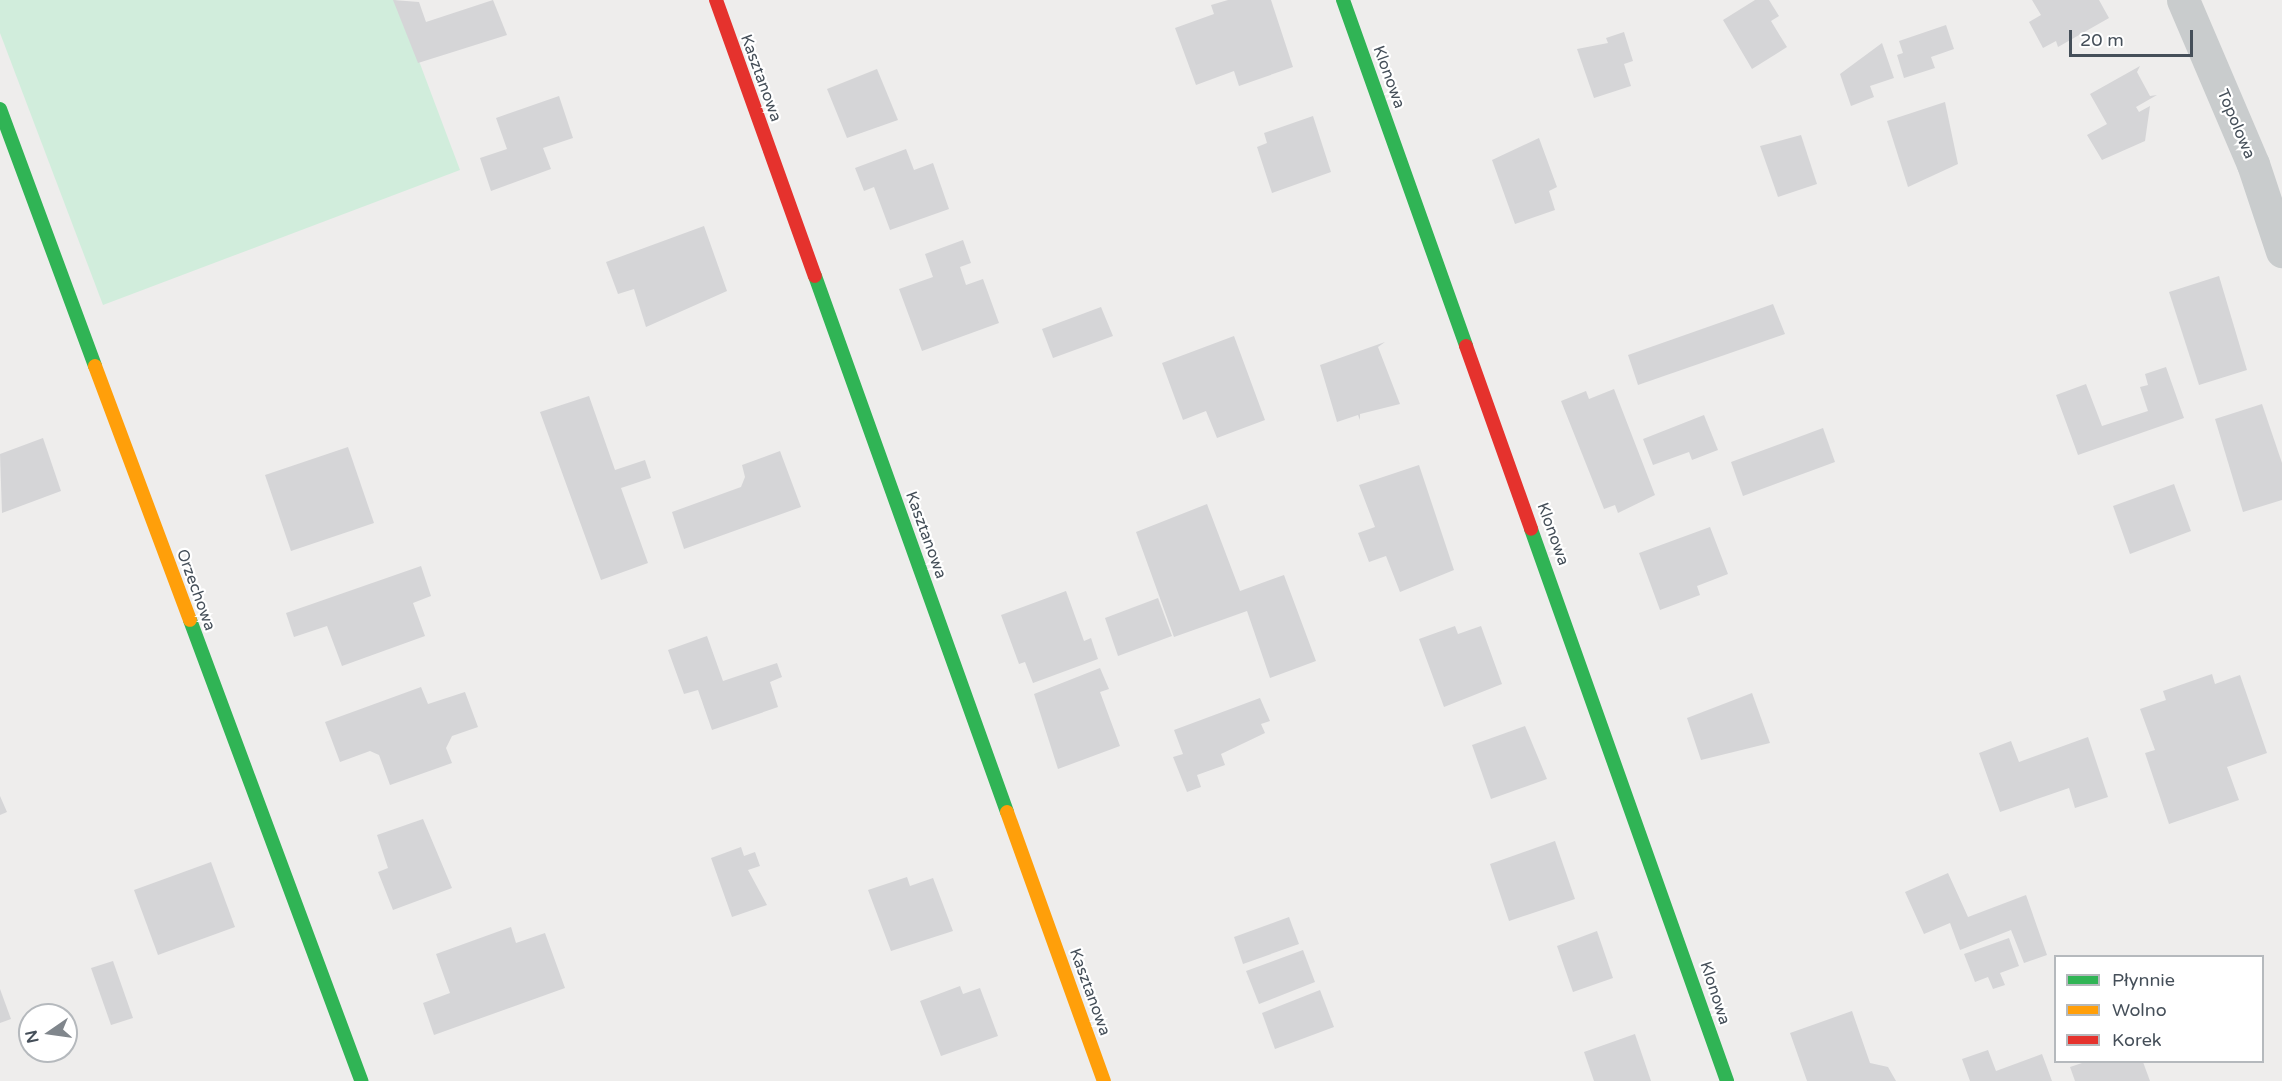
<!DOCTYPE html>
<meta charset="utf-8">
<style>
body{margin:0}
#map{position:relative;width:2282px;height:1081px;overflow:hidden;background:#eeedec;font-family:"Varela Round",sans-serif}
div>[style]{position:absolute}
.green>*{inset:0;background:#d1eddc}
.building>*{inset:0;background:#d5d5d7}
.street>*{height:33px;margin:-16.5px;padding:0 16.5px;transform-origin:16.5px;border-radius:16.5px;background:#c9cccd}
.fast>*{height:14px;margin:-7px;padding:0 7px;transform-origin:7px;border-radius:7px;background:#30b455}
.slow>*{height:14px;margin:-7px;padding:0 7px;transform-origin:7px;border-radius:7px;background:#ff9f0a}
.jam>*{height:14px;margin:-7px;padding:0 7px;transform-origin:7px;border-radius:7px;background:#e5322d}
span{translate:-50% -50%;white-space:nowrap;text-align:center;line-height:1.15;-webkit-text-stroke:4.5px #fff;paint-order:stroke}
.street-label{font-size:16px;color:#454f59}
.legend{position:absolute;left:2054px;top:955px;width:210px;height:108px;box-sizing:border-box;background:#fff;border:2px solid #b5b9bd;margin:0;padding:8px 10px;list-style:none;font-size:18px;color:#454f59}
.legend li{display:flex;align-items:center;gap:12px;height:30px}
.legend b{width:30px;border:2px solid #b5b9bd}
.north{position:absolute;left:18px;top:1003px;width:60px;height:60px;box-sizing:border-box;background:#fff;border:2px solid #b5b9bd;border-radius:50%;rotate:257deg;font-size:16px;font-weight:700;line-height:24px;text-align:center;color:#454f59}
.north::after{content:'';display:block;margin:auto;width:21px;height:27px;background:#80868c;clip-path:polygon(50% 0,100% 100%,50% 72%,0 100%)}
.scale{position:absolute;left:2069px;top:30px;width:124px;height:27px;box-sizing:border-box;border:3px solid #454f59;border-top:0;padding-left:8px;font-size:18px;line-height:21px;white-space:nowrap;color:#454f59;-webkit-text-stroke:4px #fff;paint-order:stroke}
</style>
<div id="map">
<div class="green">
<i style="clip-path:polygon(0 0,396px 0,460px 170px,103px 305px,0 33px)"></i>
</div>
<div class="building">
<i style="clip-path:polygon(393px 0,419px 2px,426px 22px,493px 0,507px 35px,418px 63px)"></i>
<i style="clip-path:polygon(1228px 0,1271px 0,1293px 67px,1239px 86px,1234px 71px,1196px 85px,1175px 28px,1214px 14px,1211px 5px)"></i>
<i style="clip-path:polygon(1755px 0,1769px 0,1779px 16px,1771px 21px,1787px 47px,1752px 69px,1723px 20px)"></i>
<i style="clip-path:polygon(2032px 0,2099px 0,2109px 18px,2058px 47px,2056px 41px,2043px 48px,2029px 22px,2041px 15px)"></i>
<i style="clip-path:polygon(1946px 25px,1954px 49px,1931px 57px,1935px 68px,1904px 78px,1897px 55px,1903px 53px,1899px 41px)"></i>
<i style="clip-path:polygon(1624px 32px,1633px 61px,1624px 64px,1631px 86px,1594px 98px,1577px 49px,1608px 43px,1606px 38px)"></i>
<i style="clip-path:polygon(1882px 43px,1894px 78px,1870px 86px,1874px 97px,1851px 106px,1840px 74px)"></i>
<i style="clip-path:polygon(2140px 66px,2137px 72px,2150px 96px,2157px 95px,2136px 107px,2139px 112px,2150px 106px,2145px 141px,2102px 160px,2087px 135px,2107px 124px,2090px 94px)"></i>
<i style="clip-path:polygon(877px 69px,898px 120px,847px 138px,827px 89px)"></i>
<i style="clip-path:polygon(559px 96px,573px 138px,543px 148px,551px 169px,491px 191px,480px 158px,507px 149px,496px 118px)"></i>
<i style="clip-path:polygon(1945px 102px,1958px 164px,1908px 187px,1887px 121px)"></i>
<i style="clip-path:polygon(1313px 116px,1331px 172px,1272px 193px,1257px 147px,1267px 143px,1264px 133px)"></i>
<i style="clip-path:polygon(1801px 135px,1817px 184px,1778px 197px,1760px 146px)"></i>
<i style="clip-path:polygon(1539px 138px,1557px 187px,1549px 191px,1555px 210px,1515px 224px,1492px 160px)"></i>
<i style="clip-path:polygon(906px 149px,914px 170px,933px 163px,949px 209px,890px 230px,874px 187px,864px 191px,855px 168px)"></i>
<i style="clip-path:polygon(704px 226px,727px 291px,646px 327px,634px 289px,618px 294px,606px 262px)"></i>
<i style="clip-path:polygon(963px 240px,971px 263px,960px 267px,966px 285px,983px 279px,999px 323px,922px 351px,899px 289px,933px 277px,925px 254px)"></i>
<i style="clip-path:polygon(2219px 276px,2247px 370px,2199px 385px,2169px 292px)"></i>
<i style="clip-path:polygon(1773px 304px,1785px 334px,1638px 385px,1628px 355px)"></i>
<i style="clip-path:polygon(1101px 307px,1113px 336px,1053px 358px,1042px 329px)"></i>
<i style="clip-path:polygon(1234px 336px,1265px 420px,1217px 438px,1206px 411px,1183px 420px,1162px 363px)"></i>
<i style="clip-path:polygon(1385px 342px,1378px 347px,1400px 404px,1360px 414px,1360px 420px,1358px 415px,1337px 422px,1320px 365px)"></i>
<i style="clip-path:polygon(2166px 367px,2184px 418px,2078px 455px,2056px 395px,2086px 384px,2102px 426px,2148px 411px,2140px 387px,2148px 385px,2145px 374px)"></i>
<i style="clip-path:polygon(1614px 389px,1655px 495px,1618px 513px,1615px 505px,1604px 509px,1561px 401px,1586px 391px,1589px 399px)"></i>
<i style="clip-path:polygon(589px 396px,615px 470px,645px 460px,651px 478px,621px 488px,648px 563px,601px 580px,540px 412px)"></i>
<i style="clip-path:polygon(2262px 404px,2282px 463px,2282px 500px,2243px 512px,2215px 419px)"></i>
<i style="clip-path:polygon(1704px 415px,1718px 450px,1692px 460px,1689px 452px,1653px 465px,1643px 439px)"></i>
<i style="clip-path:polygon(1823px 428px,1835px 462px,1743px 496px,1731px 462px)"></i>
<i style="clip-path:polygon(43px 438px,61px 491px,2px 513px,0 454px)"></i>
<i style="clip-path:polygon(348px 447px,374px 523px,291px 551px,265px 475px)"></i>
<i style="clip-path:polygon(780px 451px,801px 507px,684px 549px,672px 512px,741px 487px,745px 477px,742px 465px)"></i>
<i style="clip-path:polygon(1419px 465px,1454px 570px,1400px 592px,1386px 556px,1369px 562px,1358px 533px,1375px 527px,1359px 485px)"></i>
<i style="clip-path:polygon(2174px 484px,2191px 531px,2130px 554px,2113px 506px)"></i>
<i style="clip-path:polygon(1207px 504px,1240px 591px,1284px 575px,1316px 661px,1270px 678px,1247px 611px,1174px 637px,1136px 532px)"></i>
<i style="clip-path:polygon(1710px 527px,1728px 574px,1697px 586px,1700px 595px,1660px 610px,1639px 553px)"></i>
<i style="clip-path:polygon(421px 566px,431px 596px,413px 603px,425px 636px,342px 666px,327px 626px,294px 637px,286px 613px)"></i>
<i style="clip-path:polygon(1066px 591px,1084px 641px,1091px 638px,1098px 659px,1033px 683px,1025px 662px,1019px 664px,1001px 615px)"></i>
<i style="clip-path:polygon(1158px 598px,1172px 636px,1118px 656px,1105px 618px)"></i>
<i style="clip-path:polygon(1455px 626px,1458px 634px,1481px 626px,1502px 684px,1444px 707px,1419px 639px)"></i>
<i style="clip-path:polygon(707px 636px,723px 681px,777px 663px,782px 677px,770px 682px,778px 707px,712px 730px,698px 690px,684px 694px,668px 650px)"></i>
<i style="clip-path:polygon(1100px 668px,1109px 689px,1100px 692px,1120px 746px,1058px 769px,1034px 694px)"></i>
<i style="clip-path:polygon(2212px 674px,2215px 684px,2240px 675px,2267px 753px,2227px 767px,2239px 800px,2169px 824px,2145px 753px,2155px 750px,2140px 709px,2166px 700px,2163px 691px)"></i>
<i style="clip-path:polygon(421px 687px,428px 704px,465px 692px,478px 727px,452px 736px,446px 748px,452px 763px,390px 785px,379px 755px,370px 751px,340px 762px,325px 722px)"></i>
<i style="clip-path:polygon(1752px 693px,1770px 743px,1701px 760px,1687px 718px)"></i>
<i style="clip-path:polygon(1260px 698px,1270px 721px,1261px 724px,1265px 733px,1221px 754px,1225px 765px,1197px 775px,1201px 787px,1187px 792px,1173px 757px,1183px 754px,1174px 730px)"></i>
<i style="clip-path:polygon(1525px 726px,1547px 779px,1491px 799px,1472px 745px)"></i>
<i style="clip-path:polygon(2088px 737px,2108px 797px,2075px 808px,2069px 788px,2000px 812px,1979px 753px,2011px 741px,2019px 762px)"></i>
<i style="clip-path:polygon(0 796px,7px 812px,0 815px)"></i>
<i style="clip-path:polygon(423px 819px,452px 888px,393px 910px,378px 872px,388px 868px,377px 835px)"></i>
<i style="clip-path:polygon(1555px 841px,1575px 899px,1509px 921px,1490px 864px)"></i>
<i style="clip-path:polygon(741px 847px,744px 856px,755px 852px,760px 866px,748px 870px,767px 905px,732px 917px,711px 858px)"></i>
<i style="clip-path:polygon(211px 862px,235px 927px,158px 955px,134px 890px)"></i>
<i style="clip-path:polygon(1948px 873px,1968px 917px,2026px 895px,2047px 955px,2024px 963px,2011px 930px,1960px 950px,1950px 923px,1924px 934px,1905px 892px)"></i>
<i style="clip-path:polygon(907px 877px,910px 886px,933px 878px,953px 931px,891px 951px,868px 890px)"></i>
<i style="clip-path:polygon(1289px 917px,1299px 944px,1243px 964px,1234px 937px)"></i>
<i style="clip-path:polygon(511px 927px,516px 943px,545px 933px,565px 988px,434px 1035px,423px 1003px,450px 993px,436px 954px)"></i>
<i style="clip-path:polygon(1597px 931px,1613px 978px,1573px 992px,1557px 946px)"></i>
<i style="clip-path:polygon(2009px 938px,2019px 966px,2000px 973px,2005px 985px,1993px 989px,1988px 977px,1975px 982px,1964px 954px)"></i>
<i style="clip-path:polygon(1303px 950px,1315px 982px,1259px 1004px,1246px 971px)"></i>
<i style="clip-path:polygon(113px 961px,133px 1018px,111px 1025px,91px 968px)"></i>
<i style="clip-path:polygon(960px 986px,963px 994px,980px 988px,998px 1036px,941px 1056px,920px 1001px)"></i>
<i style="clip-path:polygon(0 989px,11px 1019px,0 1023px)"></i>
<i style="clip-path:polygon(1320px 990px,1334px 1027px,1275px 1049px,1262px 1013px)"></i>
<i style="clip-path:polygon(1852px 1011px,1870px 1063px,1888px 1067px,1896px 1081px,1807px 1081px,1790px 1033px)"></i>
<i style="clip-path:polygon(1635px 1034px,1651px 1081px,1594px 1081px,1584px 1052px)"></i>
<i style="clip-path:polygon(1988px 1050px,1996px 1071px,2042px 1054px,2052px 1081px,1970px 1081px,1962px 1059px)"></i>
<i style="clip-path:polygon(2085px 1062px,2143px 1062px,2150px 1081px,2075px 1081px,2070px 1067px)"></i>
</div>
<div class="street">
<i style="left:2183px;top:0;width:178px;rotate:66.9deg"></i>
<i style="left:2253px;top:164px;width:92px;rotate:71.6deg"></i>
</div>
<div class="fast">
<i style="left:1343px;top:0;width:367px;rotate:70.4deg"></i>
<i style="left:0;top:109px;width:274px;rotate:69.7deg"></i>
<i style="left:815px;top:276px;width:569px;rotate:70.29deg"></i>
<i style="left:1531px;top:529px;width:586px;rotate:70.45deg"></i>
<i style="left:190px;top:620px;width:492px;rotate:69.6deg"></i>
</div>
<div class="slow">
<i style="left:95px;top:366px;width:271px;rotate:69.5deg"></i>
<i style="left:1007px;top:812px;width:286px;rotate:70.2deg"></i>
</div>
<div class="jam">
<i style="left:716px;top:0;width:293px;rotate:70.3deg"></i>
<i style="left:1466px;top:346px;width:194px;rotate:70.4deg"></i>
</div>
<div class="street-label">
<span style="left:1389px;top:77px;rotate:70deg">Klonowa</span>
<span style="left:761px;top:78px;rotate:70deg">Kasztanowa</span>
<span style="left:2236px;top:124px;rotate:67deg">Topolowa</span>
<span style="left:1553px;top:534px;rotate:70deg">Klonowa</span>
<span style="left:926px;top:535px;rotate:70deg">Kasztanowa</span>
<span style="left:196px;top:590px;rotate:70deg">Orzechowa</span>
<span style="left:1090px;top:992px;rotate:70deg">Kasztanowa</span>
<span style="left:1715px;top:993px;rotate:72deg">Klonowa</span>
</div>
<ul class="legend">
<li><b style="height:8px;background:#30b455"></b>Płynnie</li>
<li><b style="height:8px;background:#ff9f0a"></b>Wolno</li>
<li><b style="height:8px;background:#e5322d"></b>Korek</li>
</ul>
<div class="north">N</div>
<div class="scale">20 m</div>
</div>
